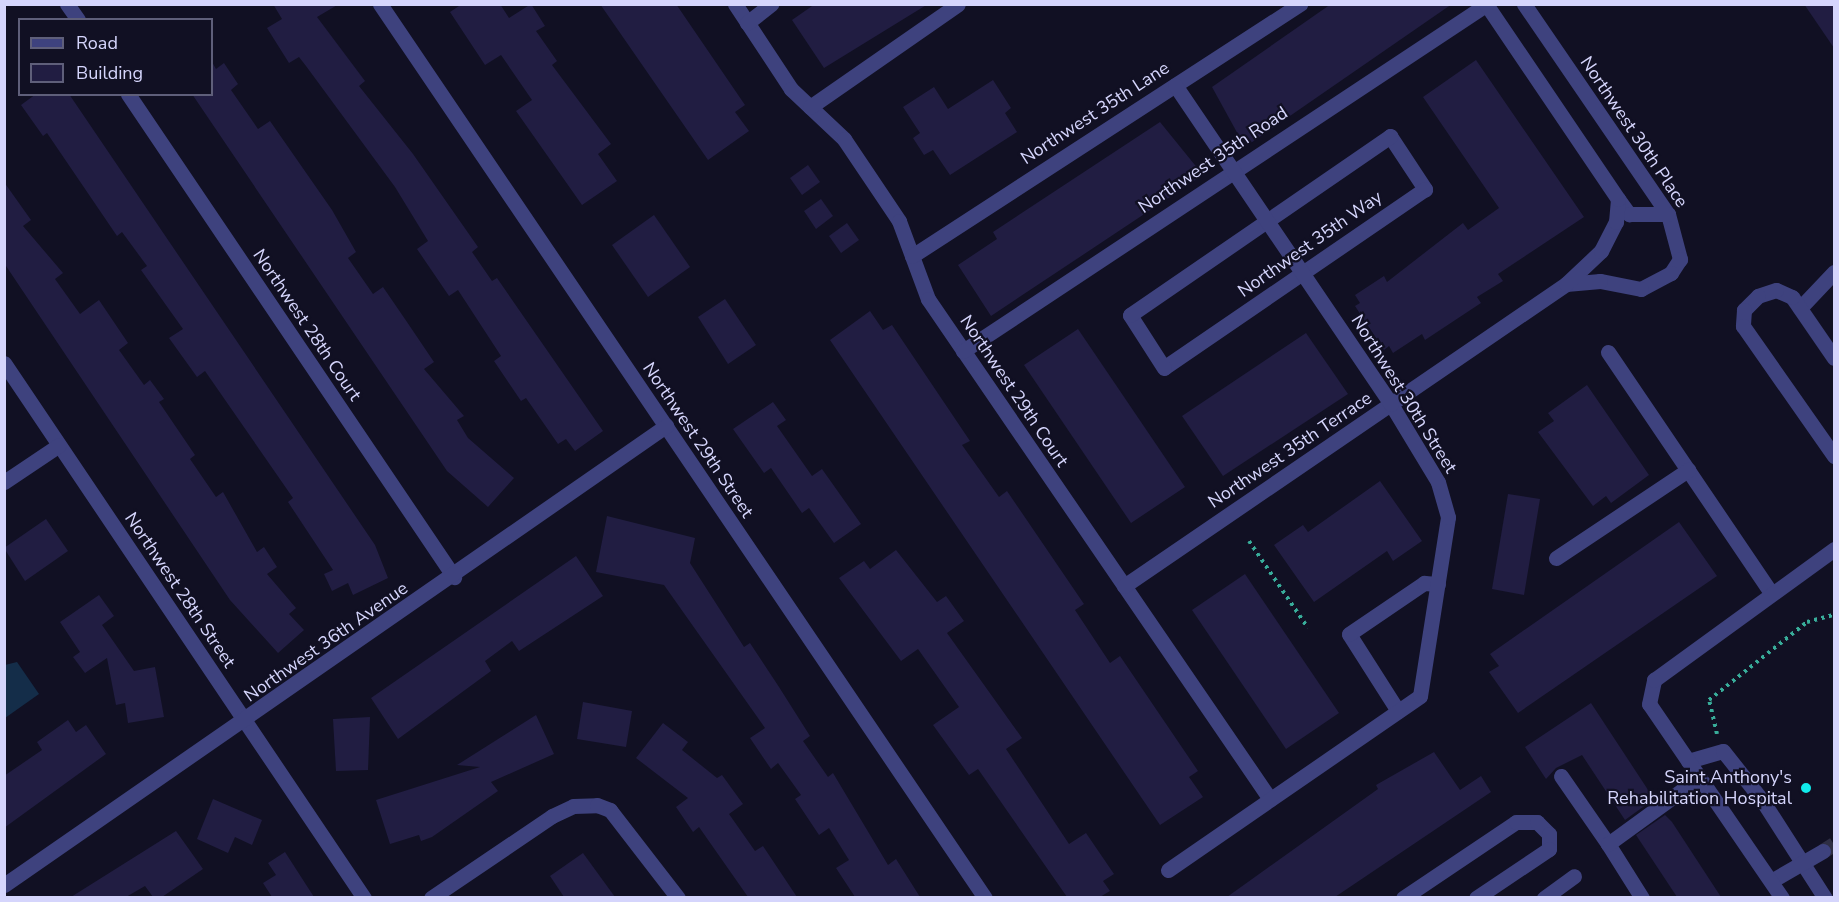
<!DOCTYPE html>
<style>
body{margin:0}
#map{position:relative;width:1839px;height:902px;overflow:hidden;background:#111023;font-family:"Nunito Sans",sans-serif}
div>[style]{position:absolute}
.water>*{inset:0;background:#142d49}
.building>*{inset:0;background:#211d42}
.minor-tunnel>*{height:15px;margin-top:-7.5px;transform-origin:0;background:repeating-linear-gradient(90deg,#2e2e44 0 15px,transparent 0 23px)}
.path>*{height:4px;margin-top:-2px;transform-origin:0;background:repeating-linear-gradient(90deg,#38ad9a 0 3px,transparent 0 7.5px)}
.minor>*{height:15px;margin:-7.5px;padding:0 7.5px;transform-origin:7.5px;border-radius:7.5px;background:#3e427e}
.dots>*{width:16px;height:16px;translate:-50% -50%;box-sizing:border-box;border:3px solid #111023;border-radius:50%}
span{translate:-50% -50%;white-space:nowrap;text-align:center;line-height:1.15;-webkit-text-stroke:4.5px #111023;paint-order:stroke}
.street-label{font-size:18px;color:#d5d5fc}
.poi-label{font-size:18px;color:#d5d5fc}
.right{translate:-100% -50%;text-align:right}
.frame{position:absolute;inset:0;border:6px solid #d5d5fc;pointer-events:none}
.legend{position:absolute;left:18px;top:18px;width:195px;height:78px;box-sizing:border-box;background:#111023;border:2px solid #5f5f7a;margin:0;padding:8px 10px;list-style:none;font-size:18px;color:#d5d5fc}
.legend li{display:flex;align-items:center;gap:12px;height:30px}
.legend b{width:30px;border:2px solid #5f5f7a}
</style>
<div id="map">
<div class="water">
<i style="clip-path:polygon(17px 662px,39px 694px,5px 718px,5px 665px)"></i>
</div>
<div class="building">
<i style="clip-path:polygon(273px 4px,339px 4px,317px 17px,365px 81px,359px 86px,413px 154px,478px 247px,472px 252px,492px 281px,497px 278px,603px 431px,575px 451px,566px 439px,558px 444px,526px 398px,521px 401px,494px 361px,501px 356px,458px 290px,449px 296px,417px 249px,428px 241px,395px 187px,306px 66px,299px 57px,289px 63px,267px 28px,282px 19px)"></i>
<i style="clip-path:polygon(462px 4px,500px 4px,509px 18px,531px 4px,545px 26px,536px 31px,557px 61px,552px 65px,611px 144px,598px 154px,617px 181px,582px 205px,516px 111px,532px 100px,501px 55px,485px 65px,450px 12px)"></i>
<i style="clip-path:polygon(600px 4px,676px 4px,745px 105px,735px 112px,749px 131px,708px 160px)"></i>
<i style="clip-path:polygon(815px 4px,928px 4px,824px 68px,792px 20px)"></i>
<i style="clip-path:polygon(1331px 4px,1452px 4px,1245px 147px,1212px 87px)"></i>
<i style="clip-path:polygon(1804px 4px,1834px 4px,1834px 48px)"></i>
<i style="clip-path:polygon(1476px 60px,1584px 217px,1498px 274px,1503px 281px,1477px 297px,1481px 303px,1425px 340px,1422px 334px,1393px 353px,1389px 346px,1384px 350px,1355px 306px,1360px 303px,1355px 295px,1384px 276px,1387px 282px,1463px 223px,1468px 230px,1499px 208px,1423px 97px)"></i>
<i style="clip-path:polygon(212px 62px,216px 69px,224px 63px,238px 84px,231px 90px,258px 129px,270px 121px,332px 210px,356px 252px,348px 258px,373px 294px,383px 287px,407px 322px,434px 362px,424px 369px,464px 416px,457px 420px,468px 438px,514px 478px,488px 507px,447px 471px,192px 94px,212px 94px)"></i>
<i style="clip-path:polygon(993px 80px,1011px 108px,1005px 113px,1017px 132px,950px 175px,933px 150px,924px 155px,913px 138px,920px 133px,903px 107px,934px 87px,948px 109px)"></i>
<i style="clip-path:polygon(36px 94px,69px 94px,375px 545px,388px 578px,353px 595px,348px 583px,332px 591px,324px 574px,333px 570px,288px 502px,293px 498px,205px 371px,197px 377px,169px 338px,183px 329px,141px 270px,147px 266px,122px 232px,117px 236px,47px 133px,43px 136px,21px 105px)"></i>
<i style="clip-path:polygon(1160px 122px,1203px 175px,991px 316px,958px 265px,997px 239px,993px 232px)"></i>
<i style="clip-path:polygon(808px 165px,820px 182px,802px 195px,790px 178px)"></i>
<i style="clip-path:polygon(4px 182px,31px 220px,23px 226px,63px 273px,55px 279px,80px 314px,99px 300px,128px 343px,119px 350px,144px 385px,150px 380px,164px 399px,159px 402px,195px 455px,190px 459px,216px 497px,223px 492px,257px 552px,264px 547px,277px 567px,267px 574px,296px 608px,289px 614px,304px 630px,278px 653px,230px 600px,4px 263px)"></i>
<i style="clip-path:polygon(821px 199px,833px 216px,816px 229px,804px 211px)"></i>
<i style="clip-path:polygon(654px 215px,690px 267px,648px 297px,612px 245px)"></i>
<i style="clip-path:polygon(847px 223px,859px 240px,841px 253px,829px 236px)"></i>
<i style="clip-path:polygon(725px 299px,756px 345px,728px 364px,698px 317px)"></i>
<i style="clip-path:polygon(870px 311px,883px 330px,892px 325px,970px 441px,962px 445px,999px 497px,1007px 491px,1084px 604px,1075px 610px,1110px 663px,1120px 656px,1198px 771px,1189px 777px,1203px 797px,1160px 825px,830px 340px)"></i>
<i style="clip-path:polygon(1078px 329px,1185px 487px,1131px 523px,1024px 365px)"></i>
<i style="clip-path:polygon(1306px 333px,1348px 394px,1223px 476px,1182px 416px)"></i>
<i style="clip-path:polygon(1587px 385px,1649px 475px,1611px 503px,1606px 496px,1593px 506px,1538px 432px,1554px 421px,1548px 413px)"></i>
<i style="clip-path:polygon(773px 402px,786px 420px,777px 426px,812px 476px,822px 469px,861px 524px,834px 543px,809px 508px,802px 513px,771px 468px,764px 473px,733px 429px)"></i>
<i style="clip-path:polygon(1380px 481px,1422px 541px,1393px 561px,1387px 551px,1314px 602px,1274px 545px,1303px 525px,1308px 532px)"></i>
<i style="clip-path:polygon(1508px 494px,1540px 499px,1524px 595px,1492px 589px)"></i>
<i style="clip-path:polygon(607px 516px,695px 538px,690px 563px,744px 647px,750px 643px,779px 687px,810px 736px,803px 741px,828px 777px,833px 773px,888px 865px,896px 859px,920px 897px,855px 897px,836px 868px,849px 860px,829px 828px,819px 835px,795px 799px,801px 795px,778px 763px,771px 769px,750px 738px,765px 728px,664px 585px,596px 572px)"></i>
<i style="clip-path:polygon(46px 519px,68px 551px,25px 581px,4px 548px)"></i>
<i style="clip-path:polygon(1679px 522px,1717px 576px,1518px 713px,1489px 672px,1499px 666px,1490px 654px)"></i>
<i style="clip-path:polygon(896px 550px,937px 602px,946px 596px,964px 621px,947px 633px,1022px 738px,1006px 749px,1069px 844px,1086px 833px,1114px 874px,1103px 881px,1110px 891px,1100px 897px,1067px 897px,978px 769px,969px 775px,933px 725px,959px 707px,918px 649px,901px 661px,839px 578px,864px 561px,870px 569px)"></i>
<i style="clip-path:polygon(576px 556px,603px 596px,519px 651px,512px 641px,485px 661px,491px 671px,398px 739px,371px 698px)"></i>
<i style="clip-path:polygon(1245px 574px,1339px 713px,1286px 749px,1192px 610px)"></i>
<i style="clip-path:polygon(99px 595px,114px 616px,102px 625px,134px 671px,155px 667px,164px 717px,128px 723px,125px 703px,116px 705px,107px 658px,85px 673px,73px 657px,80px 652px,60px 622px)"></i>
<i style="clip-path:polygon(583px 702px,632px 711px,626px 747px,577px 739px)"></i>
<i style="clip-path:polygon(1591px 703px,1654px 799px,1625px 820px,1582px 755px,1556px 768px,1546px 779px,1525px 747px)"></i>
<i style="clip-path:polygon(536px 715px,554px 754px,491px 782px,498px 791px,432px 837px,421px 841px,419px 835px,390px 844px,376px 800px,480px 767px,457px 765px)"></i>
<i style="clip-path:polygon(370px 717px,368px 770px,336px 771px,333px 719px)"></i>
<i style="clip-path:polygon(68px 720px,76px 732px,86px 725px,106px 754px,4px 828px,4px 776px,42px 750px,37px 742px)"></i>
<i style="clip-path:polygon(663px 723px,688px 742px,682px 750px,717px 778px,722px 775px,743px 804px,729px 814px,755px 851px,763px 846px,797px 897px,748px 897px,699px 827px,693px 832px,676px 807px,688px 798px,636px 758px)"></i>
<i style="clip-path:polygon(1434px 752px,1460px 790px,1481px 776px,1491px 792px,1335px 897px,1227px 897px,1378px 789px,1376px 785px)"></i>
<i style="clip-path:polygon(213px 799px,262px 820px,252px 845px,235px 837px,228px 853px,197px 839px)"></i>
<i style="clip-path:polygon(1665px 815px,1672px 822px,1721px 897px,1677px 897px,1636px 835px)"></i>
<i style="clip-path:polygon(176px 831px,203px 869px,162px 897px,153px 897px,145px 886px,126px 897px,71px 897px)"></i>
<i style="clip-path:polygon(285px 852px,314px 897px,272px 897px,263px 883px,276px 875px,268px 863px)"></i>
<i style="clip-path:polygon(583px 853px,615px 897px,564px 897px,550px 876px)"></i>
</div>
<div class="minor-tunnel">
<i style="left:1823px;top:851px;width:13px;rotate:-32deg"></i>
</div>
<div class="path">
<i style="left:1249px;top:541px;width:105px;rotate:55.9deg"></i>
<i style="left:1717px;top:734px;width:35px;rotate:-103deg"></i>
<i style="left:1709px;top:700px;width:125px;rotate:-38.5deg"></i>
<i style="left:1807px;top:622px;width:28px;rotate:-15deg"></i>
</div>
<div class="minor">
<i style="left:67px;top:4px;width:19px;rotate:55deg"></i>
<i style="left:380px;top:4px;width:1079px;rotate:55.91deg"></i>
<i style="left:735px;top:4px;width:102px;rotate:56.6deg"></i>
<i style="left:791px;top:89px;width:73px;rotate:43.3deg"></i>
<i style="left:844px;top:139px;width:99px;rotate:56.1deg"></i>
<i style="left:899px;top:221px;width:83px;rotate:69.6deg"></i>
<i style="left:928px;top:299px;width:606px;rotate:55.63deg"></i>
<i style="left:1524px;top:4px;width:255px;rotate:55.6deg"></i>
<i style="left:1668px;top:214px;width:47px;rotate:75.1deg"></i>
<i style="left:1680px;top:259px;width:17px;rotate:123deg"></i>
<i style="left:1671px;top:273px;width:34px;rotate:152deg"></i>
<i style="left:1641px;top:289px;width:42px;rotate:-169deg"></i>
<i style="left:1600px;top:281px;width:34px;rotate:175deg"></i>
<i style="left:747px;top:23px;width:31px;rotate:-38deg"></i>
<i style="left:128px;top:94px;width:583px;rotate:55.98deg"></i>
<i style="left:810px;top:107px;width:180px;rotate:-34.8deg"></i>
<i style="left:1390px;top:136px;width:64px;rotate:56.6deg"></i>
<i style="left:1425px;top:189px;width:316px;rotate:145.6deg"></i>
<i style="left:1164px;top:368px;width:63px;rotate:-122.7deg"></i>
<i style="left:1130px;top:315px;width:316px;rotate:-34.5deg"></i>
<i style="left:1618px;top:199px;width:19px;rotate:54deg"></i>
<i style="left:1629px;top:214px;width:39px"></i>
<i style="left:912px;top:256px;width:463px;rotate:-33deg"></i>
<i style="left:1800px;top:308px;width:50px;rotate:-46.6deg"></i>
<i style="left:963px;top:351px;width:628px;rotate:-33.51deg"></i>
<i style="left:1608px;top:352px;width:291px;rotate:55.9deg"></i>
<i style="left:1834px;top:358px;width:74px;rotate:-124.5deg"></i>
<i style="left:1792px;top:297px;width:17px;rotate:-156deg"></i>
<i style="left:1776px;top:290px;width:19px;rotate:162deg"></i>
<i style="left:1758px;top:296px;width:20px;rotate:135deg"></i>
<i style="left:1744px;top:310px;width:16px;rotate:94deg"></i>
<i style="left:1743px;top:326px;width:159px;rotate:55deg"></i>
<i style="left:4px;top:363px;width:645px;rotate:56.06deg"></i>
<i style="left:4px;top:482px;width:66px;rotate:-33.9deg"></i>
<i style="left:1556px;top:558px;width:159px;rotate:-33.7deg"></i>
<i style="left:1124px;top:586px;width:535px;rotate:-34.34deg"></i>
<i style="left:1566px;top:284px;width:48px;rotate:-43.3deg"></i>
<i style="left:1601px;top:251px;width:33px;rotate:-63deg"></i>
<i style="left:1616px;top:222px;width:23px;rotate:-85deg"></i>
<i style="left:1618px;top:199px;width:235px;rotate:-124.1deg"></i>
<i style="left:1398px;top:711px;width:91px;rotate:-122.5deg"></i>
<i style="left:1349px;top:634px;width:91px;rotate:-34.2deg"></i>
<i style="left:1424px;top:583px;width:14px;rotate:4deg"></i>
<i style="left:1688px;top:761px;width:36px;rotate:-16deg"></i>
<i style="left:1723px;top:751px;width:63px;rotate:51.5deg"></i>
<i style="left:1762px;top:800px;width:117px;rotate:57.3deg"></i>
<i style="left:1561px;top:776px;width:83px;rotate:55.3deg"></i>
<i style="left:1168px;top:870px;width:306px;rotate:-34.6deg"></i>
<i style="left:1420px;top:696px;width:181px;rotate:-81.1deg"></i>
<i style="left:1448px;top:517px;width:36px;rotate:-106deg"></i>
<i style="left:1438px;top:482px;width:91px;rotate:-121.1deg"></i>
<i style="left:1391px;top:404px;width:385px;rotate:-124.1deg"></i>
<i style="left:1771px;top:881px;width:60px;rotate:-30deg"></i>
<i style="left:4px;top:885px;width:806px;rotate:-34.74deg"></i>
<i style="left:431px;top:898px;width:146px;rotate:-34.1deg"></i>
<i style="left:552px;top:816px;width:23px;rotate:-25deg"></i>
<i style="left:573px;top:806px;width:24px;rotate:-2deg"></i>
<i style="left:597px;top:805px;width:14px;rotate:21deg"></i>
<i style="left:610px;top:810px;width:111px;rotate:52.3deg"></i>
<i style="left:1403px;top:898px;width:136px;rotate:-33.9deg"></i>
<i style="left:1516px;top:822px;width:21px"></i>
<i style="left:1537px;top:822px;width:17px;rotate:45deg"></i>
<i style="left:1549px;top:834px;width:15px;rotate:90deg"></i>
<i style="left:1549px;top:849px;width:88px;rotate:146.1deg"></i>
<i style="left:1544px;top:898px;width:37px;rotate:-36deg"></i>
<i style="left:1642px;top:898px;width:64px;rotate:-122.2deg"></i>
<i style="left:1608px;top:844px;width:112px;rotate:-36deg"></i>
<i style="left:1782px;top:898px;width:235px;rotate:-124.4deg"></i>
<i style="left:1649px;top:704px;width:25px;rotate:-78deg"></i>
<i style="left:1654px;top:680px;width:223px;rotate:-36deg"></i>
</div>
<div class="dots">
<i style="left:1806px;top:788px;background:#11ebeb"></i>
</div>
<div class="street-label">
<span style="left:1095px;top:113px;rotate:-33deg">Northwest 35th Lane</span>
<span style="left:1634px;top:132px;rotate:56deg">Northwest 30th Place</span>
<span style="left:1213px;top:160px;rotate:-34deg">Northwest 35th Road</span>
<span style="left:1310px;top:244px;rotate:-35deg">Northwest 35th Way</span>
<span style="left:307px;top:325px;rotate:56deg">Northwest 28th Court</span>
<span style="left:1014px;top:391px;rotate:56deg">Northwest 29th Court</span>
<span style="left:1404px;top:394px;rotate:58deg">Northwest 30th Street</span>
<span style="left:698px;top:440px;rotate:56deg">Northwest 29th Street</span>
<span style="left:1290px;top:450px;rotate:-34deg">Northwest 35th Terrace</span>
<span style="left:180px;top:590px;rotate:56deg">Northwest 28th Street</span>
<span style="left:326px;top:642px;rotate:-35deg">Northwest 36th Avenue</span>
</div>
<div class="poi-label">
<span class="right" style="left:1792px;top:788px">Saint Anthony's<br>Rehabilitation Hospital</span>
</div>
<div class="frame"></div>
<ul class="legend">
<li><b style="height:8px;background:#3e427e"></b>Road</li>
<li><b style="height:16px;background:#211d42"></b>Building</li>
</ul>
</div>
